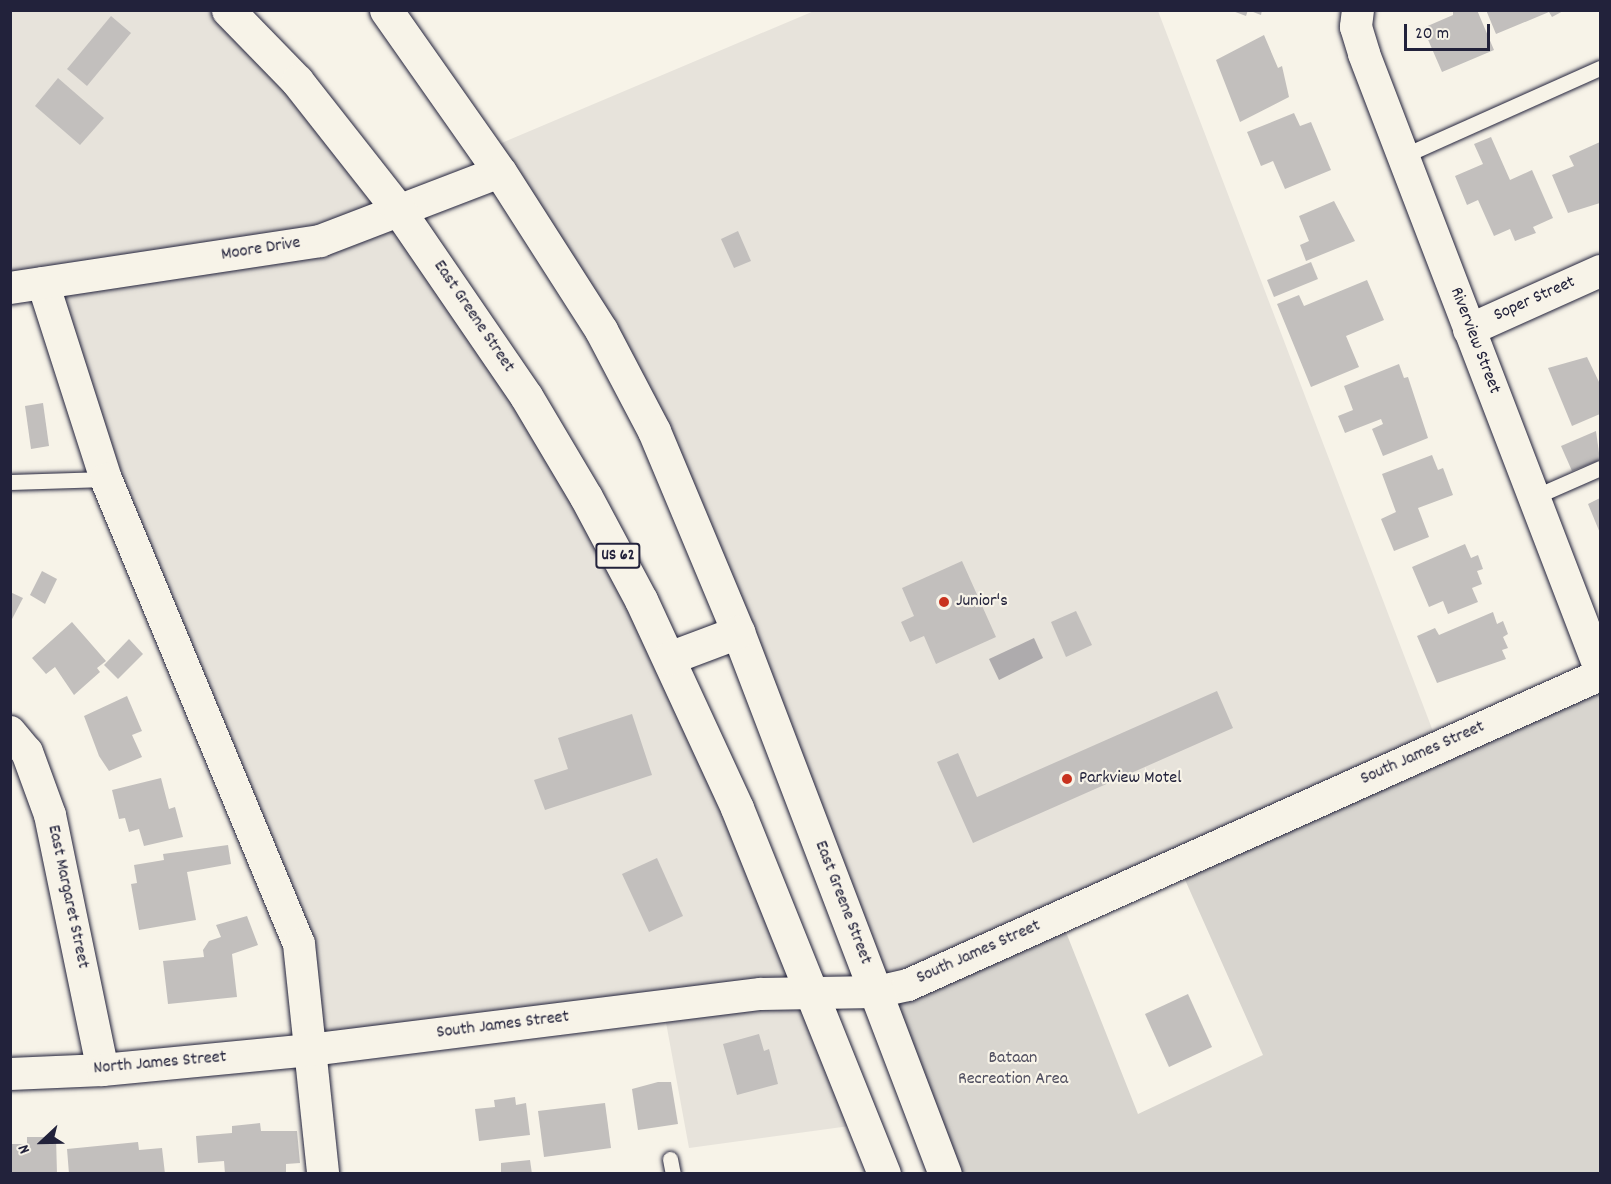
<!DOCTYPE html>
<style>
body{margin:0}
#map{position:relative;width:1611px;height:1184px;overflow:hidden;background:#f7f3e8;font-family:Dekko,sans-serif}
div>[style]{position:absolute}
.built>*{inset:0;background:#e7e3db}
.green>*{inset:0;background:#d8d5cf}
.water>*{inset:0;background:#aeabad}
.building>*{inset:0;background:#c2bfbd}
.roads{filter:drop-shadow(0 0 2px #22223b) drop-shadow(0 0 2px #22223b)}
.lane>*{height:15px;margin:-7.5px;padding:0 7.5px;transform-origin:7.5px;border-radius:7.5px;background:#f7f3e8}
.street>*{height:32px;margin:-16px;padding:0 16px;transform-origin:16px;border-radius:16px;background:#f7f3e8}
.highway>*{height:33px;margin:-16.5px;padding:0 16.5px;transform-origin:16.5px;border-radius:16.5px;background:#f7f3e8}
.dots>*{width:16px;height:16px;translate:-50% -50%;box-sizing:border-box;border:3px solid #f7f3e8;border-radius:50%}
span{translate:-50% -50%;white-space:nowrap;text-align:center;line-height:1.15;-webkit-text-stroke:4.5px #f7f3e8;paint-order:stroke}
.shield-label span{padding:2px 4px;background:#f7f3e8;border:2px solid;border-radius:4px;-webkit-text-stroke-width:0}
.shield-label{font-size:16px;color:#22223b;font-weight:700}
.street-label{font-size:18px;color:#22223b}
.poi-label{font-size:18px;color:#22223b}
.left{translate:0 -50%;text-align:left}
.park-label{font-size:18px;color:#504f60}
.frame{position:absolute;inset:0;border:12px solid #22223b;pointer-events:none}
.north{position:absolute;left:12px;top:1112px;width:60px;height:60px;-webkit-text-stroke:4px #f7f3e8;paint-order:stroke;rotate:248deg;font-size:16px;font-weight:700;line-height:24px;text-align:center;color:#22223b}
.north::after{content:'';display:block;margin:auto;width:21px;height:27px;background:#22223b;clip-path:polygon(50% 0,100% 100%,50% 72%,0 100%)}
.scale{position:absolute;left:1404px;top:24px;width:86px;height:27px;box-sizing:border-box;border:3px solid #22223b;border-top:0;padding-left:8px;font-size:18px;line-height:21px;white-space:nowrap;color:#22223b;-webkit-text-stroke:4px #f7f3e8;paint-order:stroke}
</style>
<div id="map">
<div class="built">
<i style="clip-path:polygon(10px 11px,228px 11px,297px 81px,586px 497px,864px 1124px,689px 1148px,663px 1006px,310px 1050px,299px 944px,43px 284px,11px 288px)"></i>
<i style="clip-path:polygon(814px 11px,1158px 11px,1439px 747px,877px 992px,688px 509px,485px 150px)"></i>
</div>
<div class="green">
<i style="clip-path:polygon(1600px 675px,1600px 1173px,945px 1173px,877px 992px,1060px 917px,1138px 1114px,1263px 1055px,1178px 864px)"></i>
</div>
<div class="water">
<i style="clip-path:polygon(1034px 638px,1043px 658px,999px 680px,989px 659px)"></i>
</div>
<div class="building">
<i style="clip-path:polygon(1230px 10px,1248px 10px,1246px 16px)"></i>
<i style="clip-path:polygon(1248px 10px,1262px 10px,1261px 15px)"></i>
<i style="clip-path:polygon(1453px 10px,1477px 10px,1494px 50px,1442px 72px,1423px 28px,1453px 15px)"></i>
<i style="clip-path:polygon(1486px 10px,1565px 10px,1552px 17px,1549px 12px,1496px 34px)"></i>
<i style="clip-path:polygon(111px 16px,131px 33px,87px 86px,67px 69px)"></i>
<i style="clip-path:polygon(1264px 35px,1278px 68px,1282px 66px,1289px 97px,1240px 122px,1216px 60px)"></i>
<i style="clip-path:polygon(58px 78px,104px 118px,80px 145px,35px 106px)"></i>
<i style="clip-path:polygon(1294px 113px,1300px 126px,1311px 122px,1331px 170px,1285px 189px,1273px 161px,1261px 166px,1247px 132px)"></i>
<i style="clip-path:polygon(1491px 137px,1510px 180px,1532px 170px,1553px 218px,1533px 227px,1536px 233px,1515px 241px,1510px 229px,1494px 236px,1478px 200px,1467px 205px,1455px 176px,1483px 164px,1474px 144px)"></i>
<i style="clip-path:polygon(1600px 142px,1600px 203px,1568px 213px,1552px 175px,1574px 166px,1569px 156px)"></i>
<i style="clip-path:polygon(1334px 201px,1355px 241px,1306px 261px,1300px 245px,1309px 241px,1299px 216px)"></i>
<i style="clip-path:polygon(738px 231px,751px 261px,734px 268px,721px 239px)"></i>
<i style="clip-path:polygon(1311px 262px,1318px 279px,1274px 297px,1267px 280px)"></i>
<i style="clip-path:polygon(1367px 280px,1384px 320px,1346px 336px,1359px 367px,1311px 387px,1277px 304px,1299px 295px,1304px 306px)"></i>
<i style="clip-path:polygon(1587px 357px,1600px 384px,1600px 414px,1572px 426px,1548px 368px)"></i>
<i style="clip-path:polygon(1399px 364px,1404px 378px,1408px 377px,1428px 438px,1383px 456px,1372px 429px,1383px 424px,1381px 419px,1345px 433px,1338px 416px,1353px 410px,1344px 386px)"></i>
<i style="clip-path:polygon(43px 403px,49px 446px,31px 449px,25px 406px)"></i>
<i style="clip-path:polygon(1596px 431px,1600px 460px,1572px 471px,1561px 446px)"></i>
<i style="clip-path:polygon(1432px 455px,1438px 470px,1443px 468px,1453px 495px,1418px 508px,1429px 537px,1394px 551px,1381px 519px,1396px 512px,1382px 474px)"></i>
<i style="clip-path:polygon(1600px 498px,1600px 533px,1588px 504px)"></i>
<i style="clip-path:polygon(1465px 544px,1471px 558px,1478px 555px,1483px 569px,1477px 571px,1482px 584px,1472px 588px,1478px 602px,1448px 614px,1443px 601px,1429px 607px,1412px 567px)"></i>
<i style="clip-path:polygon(962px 561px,996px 637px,936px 664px,924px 636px,910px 642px,901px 622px,914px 616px,902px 588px)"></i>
<i style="clip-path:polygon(42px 571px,57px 579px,45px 604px,30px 595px)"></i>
<i style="clip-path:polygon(10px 592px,23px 598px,10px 623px)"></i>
<i style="clip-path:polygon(1076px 611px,1092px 645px,1066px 657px,1051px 622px)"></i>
<i style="clip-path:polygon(1493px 612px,1497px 624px,1503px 621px,1508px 634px,1503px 637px,1508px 648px,1502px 650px,1506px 659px,1437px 683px,1417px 636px,1435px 628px,1439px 635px)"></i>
<i style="clip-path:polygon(72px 622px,106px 661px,97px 668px,100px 672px,74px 695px,55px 667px,46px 674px,32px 658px)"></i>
<i style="clip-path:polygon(129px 639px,143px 654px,118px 679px,104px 665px)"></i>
<i style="clip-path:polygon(1217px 691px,1233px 728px,973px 843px,937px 762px,958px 753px,977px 797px)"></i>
<i style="clip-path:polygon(127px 696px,142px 731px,132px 735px,142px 757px,109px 771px,99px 756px,84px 716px)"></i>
<i style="clip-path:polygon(632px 714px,652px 775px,545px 810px,534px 780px,568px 769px,558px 738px)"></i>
<i style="clip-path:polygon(161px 778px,169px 809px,175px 807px,183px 837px,144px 846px,139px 829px,129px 832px,125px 818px,119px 819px,112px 790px)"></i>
<i style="clip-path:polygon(228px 845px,231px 864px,187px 872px,196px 920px,139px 930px,131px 884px,137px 883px,134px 865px,164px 860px,163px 854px)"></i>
<i style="clip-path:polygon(657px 858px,683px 916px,649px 932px,622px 874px)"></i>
<i style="clip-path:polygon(247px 916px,258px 945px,232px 954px,237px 997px,168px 1004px,163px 961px,204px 957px,203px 950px,209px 941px,221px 937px,216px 925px)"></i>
<i style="clip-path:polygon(1188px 994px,1212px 1047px,1169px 1067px,1145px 1014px)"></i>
<i style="clip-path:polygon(759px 1034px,764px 1051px,769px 1049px,778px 1084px,737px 1095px,723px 1044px)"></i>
<i style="clip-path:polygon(658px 1082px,671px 1082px,678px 1124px,638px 1130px,632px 1089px)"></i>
<i style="clip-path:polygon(515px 1097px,516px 1105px,526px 1103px,530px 1135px,479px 1141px,475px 1109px,495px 1107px,494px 1100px)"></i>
<i style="clip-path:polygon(605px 1103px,611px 1148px,544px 1157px,538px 1111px)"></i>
<i style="clip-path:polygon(260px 1123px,261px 1131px,297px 1131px,300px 1163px,286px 1164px,286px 1174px,225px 1174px,224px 1161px,198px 1163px,196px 1136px,232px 1133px,232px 1126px)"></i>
<i style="clip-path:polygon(27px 1137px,56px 1137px,57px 1174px,10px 1174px,10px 1144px,27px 1144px)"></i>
<i style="clip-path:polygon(138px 1142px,139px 1150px,162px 1148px,165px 1174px,69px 1174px,67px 1149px)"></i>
<i style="clip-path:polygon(530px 1160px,532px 1174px,501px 1174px,501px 1163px)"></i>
</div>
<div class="roads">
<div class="lane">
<i style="left:1403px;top:156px;width:216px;rotate:-24.1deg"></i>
<i style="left:10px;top:482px;width:96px;rotate:-1.8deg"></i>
<i style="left:1534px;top:497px;width:72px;rotate:-23.7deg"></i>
<i style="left:670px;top:1159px;width:15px;rotate:79deg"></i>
</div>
<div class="street">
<i style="left:1358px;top:10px;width:17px;rotate:97deg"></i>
<i style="left:1356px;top:27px;width:28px;rotate:73deg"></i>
<i style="left:1364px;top:54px;width:659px;rotate:69.01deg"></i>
<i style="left:43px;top:283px;width:206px;rotate:72.2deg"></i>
<i style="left:106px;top:479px;width:503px;rotate:67.46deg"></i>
<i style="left:299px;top:944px;width:231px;rotate:84deg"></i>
<i style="left:10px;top:288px;width:314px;rotate:-8.6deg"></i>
<i style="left:320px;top:241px;width:193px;rotate:-21deg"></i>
<i style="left:1469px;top:330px;width:144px;rotate:-24.2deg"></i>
<i style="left:10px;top:732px;width:26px;rotate:50deg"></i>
<i style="left:27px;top:752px;width:67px;rotate:69.9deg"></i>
<i style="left:50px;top:815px;width:260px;rotate:78.3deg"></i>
<i style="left:10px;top:1074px;width:93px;rotate:-2.5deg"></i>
<i style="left:103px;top:1070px;width:208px;rotate:-5.5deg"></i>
<i style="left:310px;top:1050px;width:454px;rotate:-7.1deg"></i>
<i style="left:761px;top:994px;width:116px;rotate:-1deg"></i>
<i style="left:877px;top:992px;width:32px;rotate:-13deg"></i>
<i style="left:908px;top:985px;width:758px;rotate:-24.13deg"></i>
</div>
<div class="highway">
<i style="left:228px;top:10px;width:99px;rotate:45.8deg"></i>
<i style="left:297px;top:81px;width:167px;rotate:51.8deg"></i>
<i style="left:400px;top:212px;width:223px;rotate:55.6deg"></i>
<i style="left:526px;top:396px;width:117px;rotate:59.3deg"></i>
<i style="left:586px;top:497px;width:117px;rotate:61.9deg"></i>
<i style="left:641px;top:600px;width:229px;rotate:65.2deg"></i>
<i style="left:737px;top:808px;width:394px;rotate:68.1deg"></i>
<i style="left:386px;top:10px;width:198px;rotate:54.9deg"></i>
<i style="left:500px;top:172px;width:188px;rotate:57.4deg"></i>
<i style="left:601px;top:330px;width:114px;rotate:62.3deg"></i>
<i style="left:654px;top:431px;width:218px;rotate:67.3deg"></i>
<i style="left:738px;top:632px;width:580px;rotate:69.1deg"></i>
<i style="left:669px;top:658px;width:74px;rotate:-20.6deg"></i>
</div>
</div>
<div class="dots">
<i style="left:944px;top:602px;background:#c8321e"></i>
<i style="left:1067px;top:779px;background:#c8321e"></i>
</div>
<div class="shield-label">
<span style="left:618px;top:556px">US 62</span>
</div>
<div class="street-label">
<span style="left:261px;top:250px;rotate:-9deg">Moore Drive</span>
<span style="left:1535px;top:300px;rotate:-24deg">Soper Street</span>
<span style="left:473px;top:317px;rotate:56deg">East Greene Street</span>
<span style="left:1474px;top:341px;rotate:69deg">Riverview Street</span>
<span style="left:1423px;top:754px;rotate:-24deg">South James Street</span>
<span style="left:67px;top:897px;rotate:78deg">East Margaret Street</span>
<span style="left:842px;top:903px;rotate:69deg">East Greene Street</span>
<span style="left:979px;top:953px;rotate:-24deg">South James Street</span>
<span style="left:503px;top:1026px;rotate:-7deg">South James Street</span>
<span style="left:160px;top:1064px;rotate:-5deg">North James Street</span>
</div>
<div class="poi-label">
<span class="left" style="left:956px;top:602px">Junior's</span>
<span class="left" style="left:1079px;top:779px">Parkview Motel</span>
</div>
<div class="park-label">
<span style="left:1013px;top:1070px">Bataan<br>Recreation Area</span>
</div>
<div class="frame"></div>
<div class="north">N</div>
<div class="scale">20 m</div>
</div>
